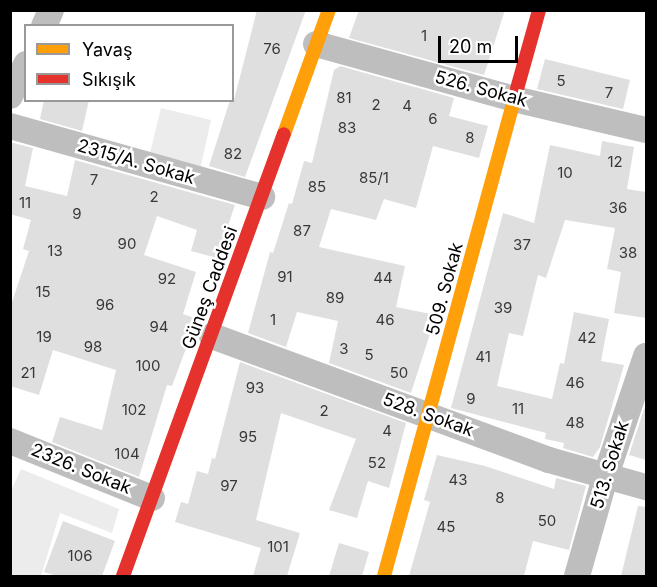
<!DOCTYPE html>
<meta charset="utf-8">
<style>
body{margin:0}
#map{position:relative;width:657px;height:587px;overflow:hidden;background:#fff;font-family:Inter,sans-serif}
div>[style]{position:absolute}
.green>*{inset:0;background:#ececec}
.building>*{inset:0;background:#dfdfdf}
.street>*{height:26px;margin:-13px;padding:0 13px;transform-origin:13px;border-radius:13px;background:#bebebe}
.slow>*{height:14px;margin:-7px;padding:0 7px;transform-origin:7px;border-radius:7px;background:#ff9f0a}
.jam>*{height:14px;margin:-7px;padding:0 7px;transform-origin:7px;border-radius:7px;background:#e5322d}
span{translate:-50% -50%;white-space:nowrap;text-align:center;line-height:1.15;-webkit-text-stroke:5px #fff;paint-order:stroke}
.number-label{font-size:15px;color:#383838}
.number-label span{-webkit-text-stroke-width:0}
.street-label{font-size:18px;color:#000}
.frame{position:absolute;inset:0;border:12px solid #000;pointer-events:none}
.legend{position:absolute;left:24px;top:24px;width:210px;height:78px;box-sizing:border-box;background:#fff;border:2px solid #999;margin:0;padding:8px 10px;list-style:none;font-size:18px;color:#000}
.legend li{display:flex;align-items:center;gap:12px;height:30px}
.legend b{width:30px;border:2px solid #999}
.scale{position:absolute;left:438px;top:36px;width:80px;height:27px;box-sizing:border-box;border:3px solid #000;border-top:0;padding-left:8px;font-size:18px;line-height:21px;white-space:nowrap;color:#000;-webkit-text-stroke:4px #fff;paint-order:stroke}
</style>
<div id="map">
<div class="green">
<i style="clip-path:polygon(161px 108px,211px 120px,200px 170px,149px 157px)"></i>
<i style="clip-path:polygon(21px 469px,119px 509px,112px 533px,60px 513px,41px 576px,11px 576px,11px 491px)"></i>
</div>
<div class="building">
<i style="clip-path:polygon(257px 10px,306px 10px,245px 177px,209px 166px,230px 100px,234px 100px)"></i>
<i style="clip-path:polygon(359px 10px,505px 10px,484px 75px,349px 38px)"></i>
<i style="clip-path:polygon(545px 59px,630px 80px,623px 109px,537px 89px)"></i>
<i style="clip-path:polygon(340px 66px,454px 98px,449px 116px,488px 126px,479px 158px,433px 146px,416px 208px,384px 199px,376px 220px,331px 209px,319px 247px,405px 266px,396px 307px,436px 315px,411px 393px,329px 363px,338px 321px,297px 312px,286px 347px,248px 333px,270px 252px,273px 253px,289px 203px,292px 204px,304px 161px,312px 163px,334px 70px)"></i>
<i style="clip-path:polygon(44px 100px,89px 100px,82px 131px,40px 119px)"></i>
<i style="clip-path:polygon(602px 141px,634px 147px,627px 189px,646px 192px,646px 318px,614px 313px,621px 272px,607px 269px,615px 228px,565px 220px,546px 278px,538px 275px,523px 336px,509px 333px,497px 386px,552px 399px,560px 363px,564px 364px,574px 312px,609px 319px,601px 361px,624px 365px,600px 447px,593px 457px,563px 448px,564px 443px,545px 439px,546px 433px,451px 408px,503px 213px,534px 223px,550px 145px,600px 156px)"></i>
<i style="clip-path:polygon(10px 142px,33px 148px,25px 186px,67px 196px,75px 160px,235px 205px,217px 258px,191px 251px,197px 230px,157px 216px,144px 255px,196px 272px,183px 314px,197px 319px,172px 386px,167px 385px,139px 477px,52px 442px,60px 417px,102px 430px,116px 370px,53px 350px,39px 395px,10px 386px,10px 308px,29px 251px,23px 249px,31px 220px,10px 214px)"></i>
<i style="clip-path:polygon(240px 362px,406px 423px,389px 488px,368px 481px,357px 518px,329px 510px,356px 439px,281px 413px,256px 520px,300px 533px,287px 576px,253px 576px,261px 548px,175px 522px,181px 502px,188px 504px,197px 471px,208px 474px,212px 458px,215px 459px)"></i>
<i style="clip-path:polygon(644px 409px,646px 409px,646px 460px,629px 455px)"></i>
<i style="clip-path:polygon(437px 455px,485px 466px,554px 489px,556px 478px,586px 486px,569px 550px,533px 541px,524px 576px,409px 576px,430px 502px,424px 500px)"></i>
<i style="clip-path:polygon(638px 506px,646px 507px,646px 576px,621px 576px)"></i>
<i style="clip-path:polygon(63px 521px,115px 541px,102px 576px,57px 576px,44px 572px)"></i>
<i style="clip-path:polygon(339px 543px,369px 552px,362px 576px,329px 576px)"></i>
</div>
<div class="street">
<i style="left:44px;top:26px;width:17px;rotate:-66deg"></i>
<i style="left:316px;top:44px;width:205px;rotate:15.5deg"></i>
<i style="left:514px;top:99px;width:136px;rotate:13.2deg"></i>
<i style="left:10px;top:96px;width:36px;rotate:-63deg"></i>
<i style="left:10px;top:126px;width:262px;rotate:15.7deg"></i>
<i style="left:212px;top:336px;width:359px;rotate:20.2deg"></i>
<i style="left:549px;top:460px;width:101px;rotate:15.6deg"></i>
<i style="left:10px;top:441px;width:153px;rotate:21.9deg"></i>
<i style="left:577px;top:576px;width:102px;rotate:-74.1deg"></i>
<i style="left:605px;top:478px;width:129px;rotate:-71.4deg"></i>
</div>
<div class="slow">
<i style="left:284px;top:134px;width:132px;rotate:-70.1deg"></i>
<i style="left:384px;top:576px;width:505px;rotate:-74.72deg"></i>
</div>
<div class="jam">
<i style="left:517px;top:89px;width:82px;rotate:-74.4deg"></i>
<i style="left:123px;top:576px;width:470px;rotate:-70deg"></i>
</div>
<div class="number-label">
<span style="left:424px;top:36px">1</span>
<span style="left:272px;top:49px">76</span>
<span style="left:561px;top:81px">5</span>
<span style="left:609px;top:93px">7</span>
<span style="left:344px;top:98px">81</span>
<span style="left:376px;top:105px">2</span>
<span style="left:407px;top:106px">4</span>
<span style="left:433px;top:119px">6</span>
<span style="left:347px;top:128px">83</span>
<span style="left:470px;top:138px">8</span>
<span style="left:233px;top:154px">82</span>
<span style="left:615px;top:162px">12</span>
<span style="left:565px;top:173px">10</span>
<span style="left:374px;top:178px">85/1</span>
<span style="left:94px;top:180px">7</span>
<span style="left:317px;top:187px">85</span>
<span style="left:154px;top:197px">2</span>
<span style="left:25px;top:203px">11</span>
<span style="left:618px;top:208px">36</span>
<span style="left:77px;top:214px">9</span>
<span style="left:302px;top:231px">87</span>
<span style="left:127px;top:244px">90</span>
<span style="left:522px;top:245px">37</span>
<span style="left:55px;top:251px">13</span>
<span style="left:628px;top:253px">38</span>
<span style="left:285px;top:277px">91</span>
<span style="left:383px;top:278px">44</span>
<span style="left:167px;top:279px">92</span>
<span style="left:43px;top:292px">15</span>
<span style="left:335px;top:298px">89</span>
<span style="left:105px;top:305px">96</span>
<span style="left:503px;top:308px">39</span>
<span style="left:273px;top:320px">1</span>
<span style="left:385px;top:320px">46</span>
<span style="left:159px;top:327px">94</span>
<span style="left:44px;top:337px">19</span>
<span style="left:587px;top:338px">42</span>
<span style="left:93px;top:347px">98</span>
<span style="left:344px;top:349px">3</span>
<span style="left:369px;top:355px">5</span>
<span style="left:483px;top:357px">41</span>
<span style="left:148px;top:366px">100</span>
<span style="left:28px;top:373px">21</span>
<span style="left:399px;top:373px">50</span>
<span style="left:575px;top:383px">46</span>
<span style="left:255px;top:388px">93</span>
<span style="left:471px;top:399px">9</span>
<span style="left:518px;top:409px">11</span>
<span style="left:134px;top:410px">102</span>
<span style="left:324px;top:411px">2</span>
<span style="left:575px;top:423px">48</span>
<span style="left:387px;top:431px">4</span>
<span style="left:248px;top:437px">95</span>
<span style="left:127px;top:454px">104</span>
<span style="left:377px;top:463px">52</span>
<span style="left:458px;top:480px">43</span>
<span style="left:229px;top:486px">97</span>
<span style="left:500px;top:498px">8</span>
<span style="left:547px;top:521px">50</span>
<span style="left:446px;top:527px">45</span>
<span style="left:278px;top:547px">101</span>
<span style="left:80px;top:556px">106</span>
</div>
<div class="street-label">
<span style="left:481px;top:89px;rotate:15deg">526. Sokak</span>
<span style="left:136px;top:162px;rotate:16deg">2315/A. Sokak</span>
<span style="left:210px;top:288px;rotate:-70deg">Güneş Caddesi</span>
<span style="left:445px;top:289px;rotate:-75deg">509. Sokak</span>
<span style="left:428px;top:415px;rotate:20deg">528. Sokak</span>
<span style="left:610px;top:465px;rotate:-73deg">513. Sokak</span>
<span style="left:81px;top:469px;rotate:22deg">2326. Sokak</span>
</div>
<div class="frame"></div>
<ul class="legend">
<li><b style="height:8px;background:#ff9f0a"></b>Yavaş</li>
<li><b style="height:8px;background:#e5322d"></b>Sıkışık</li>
</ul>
<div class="scale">20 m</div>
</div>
